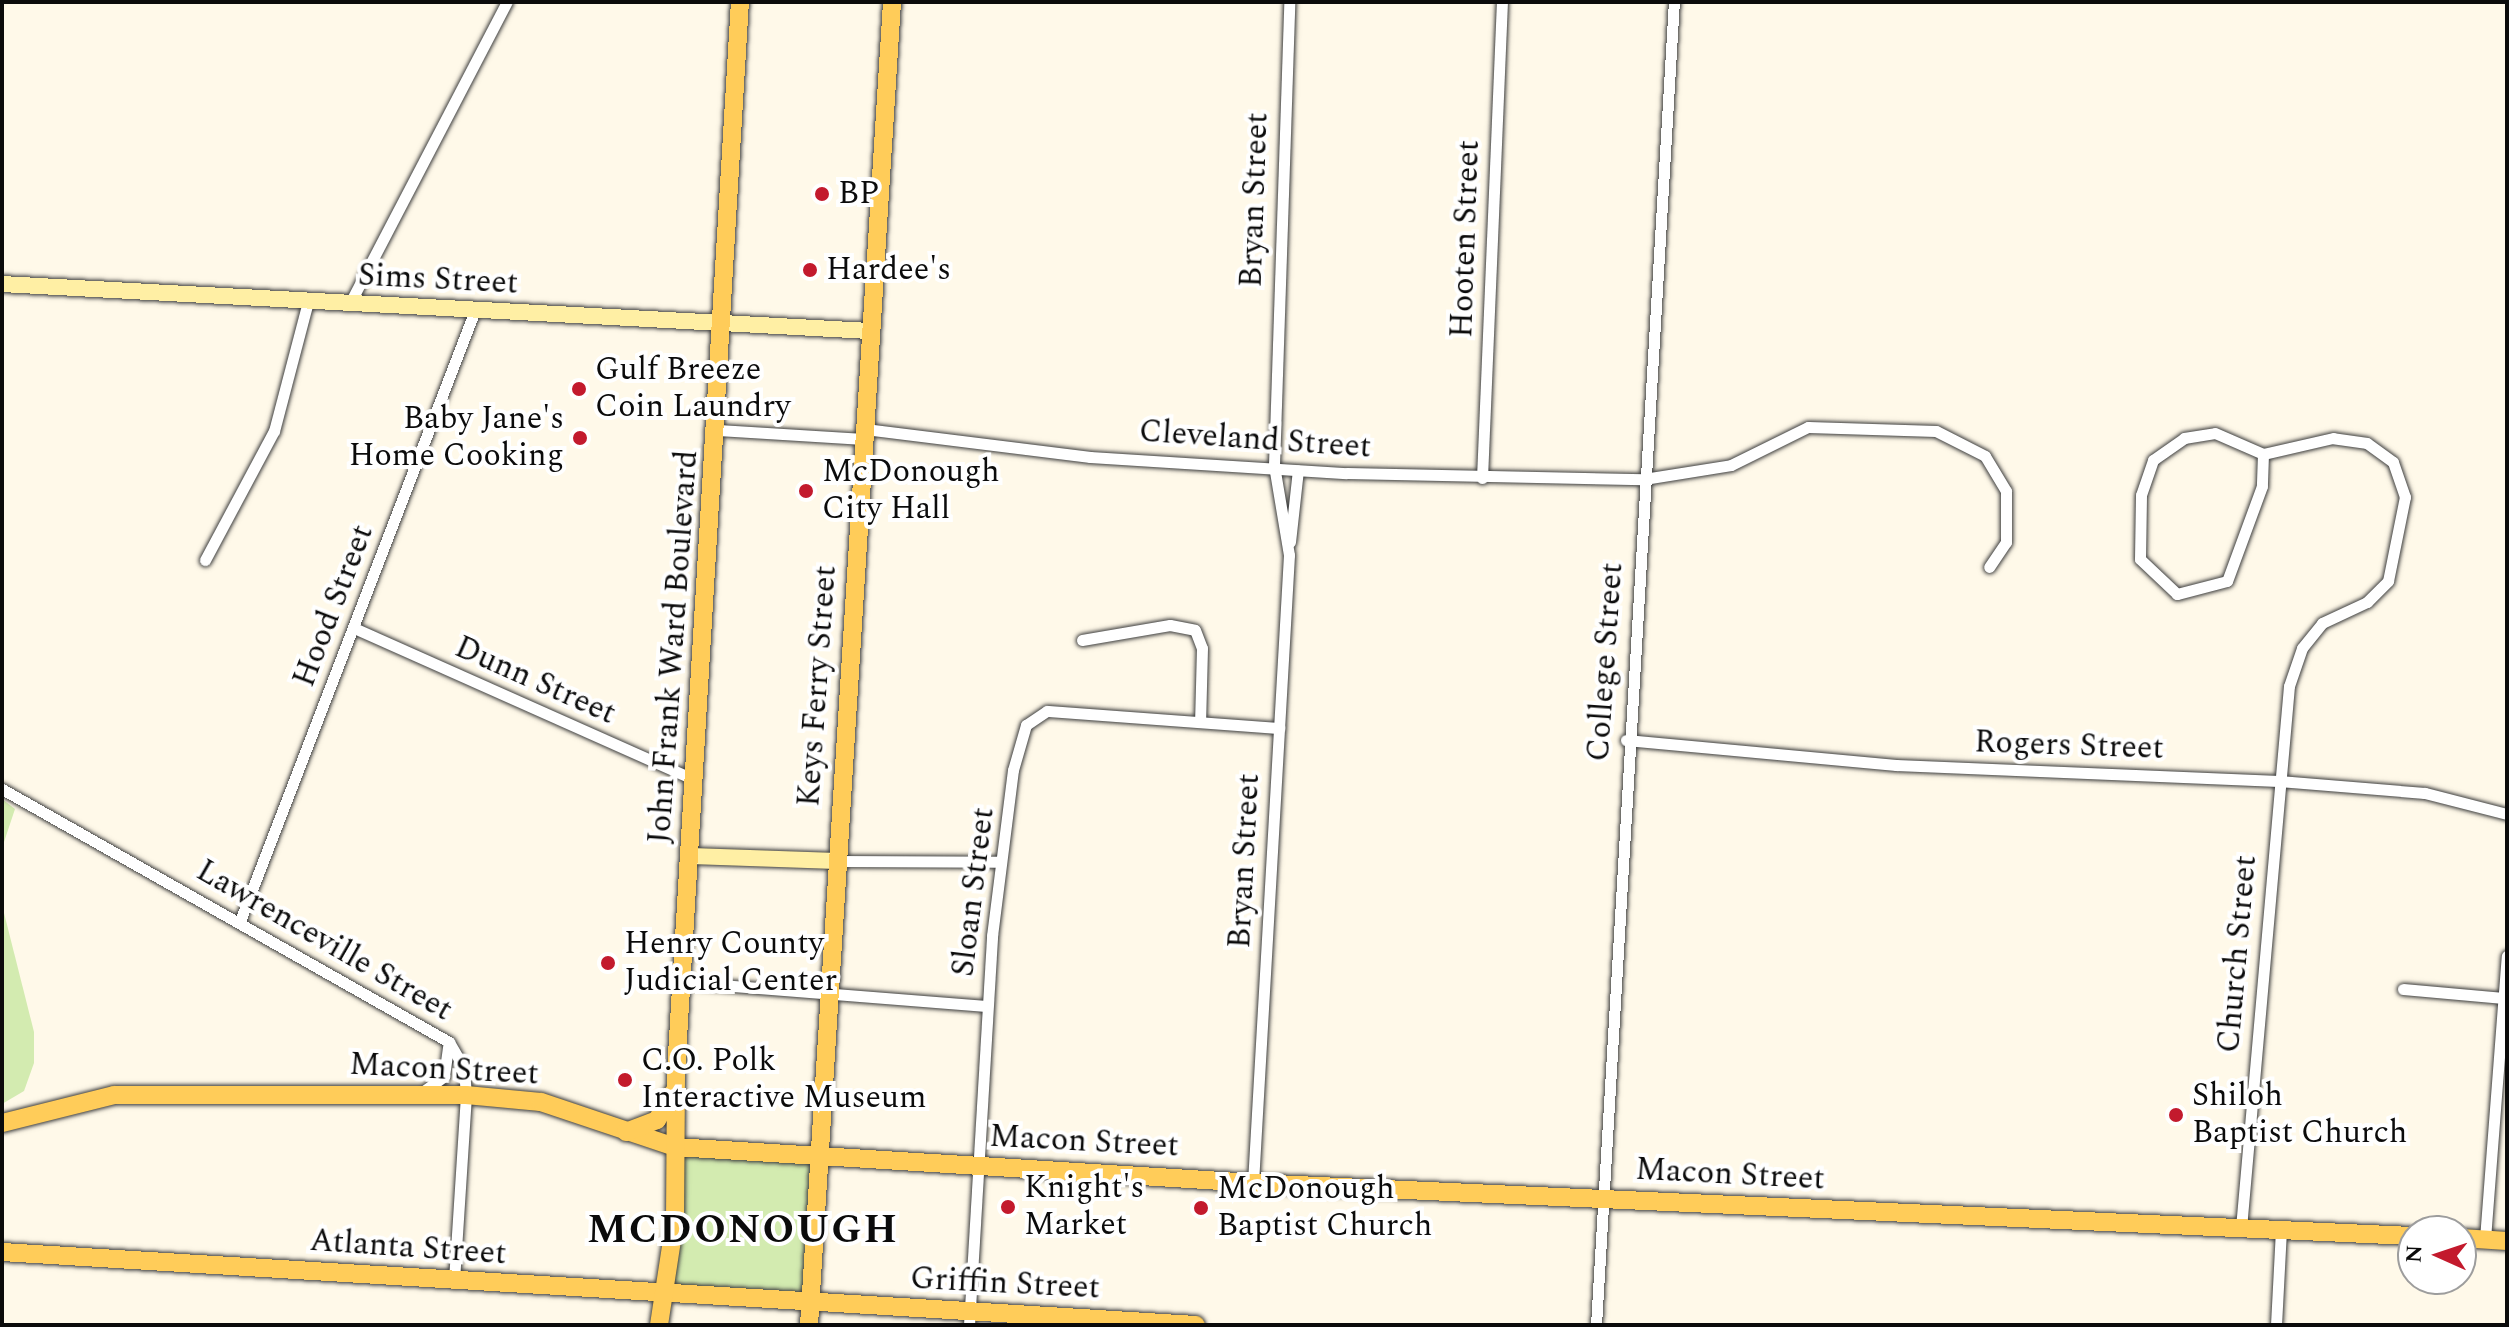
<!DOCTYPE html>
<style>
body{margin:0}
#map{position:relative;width:2509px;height:1327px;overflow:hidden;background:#fff9e9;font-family:Spectral,serif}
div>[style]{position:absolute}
.green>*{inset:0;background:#d3ebb0}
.roads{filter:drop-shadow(0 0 2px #3e3e3e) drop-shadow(0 0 2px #3e3e3e)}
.street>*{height:11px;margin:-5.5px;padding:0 5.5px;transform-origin:5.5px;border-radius:5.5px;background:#fff}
.secondary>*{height:16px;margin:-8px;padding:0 8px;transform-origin:8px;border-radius:8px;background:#ffefa4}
.primary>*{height:18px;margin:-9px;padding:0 9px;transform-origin:9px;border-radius:9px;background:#ffcc59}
.dots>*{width:22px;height:22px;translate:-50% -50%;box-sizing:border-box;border:4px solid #fff;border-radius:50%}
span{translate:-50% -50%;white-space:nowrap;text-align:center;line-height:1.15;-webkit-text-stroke:8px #fff;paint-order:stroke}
.poi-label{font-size:32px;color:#0b0b0b}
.left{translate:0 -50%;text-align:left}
.right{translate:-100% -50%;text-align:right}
.street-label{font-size:32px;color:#0b0b0b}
.district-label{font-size:40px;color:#0b0b0b;font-weight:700;letter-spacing:2px}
.frame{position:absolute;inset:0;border:4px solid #0b0b0b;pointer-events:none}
.north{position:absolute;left:2397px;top:1215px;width:80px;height:80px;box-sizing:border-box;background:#fff;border:2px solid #9d9d9d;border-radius:50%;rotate:273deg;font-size:22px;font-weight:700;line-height:32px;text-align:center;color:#0b0b0b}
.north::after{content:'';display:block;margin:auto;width:28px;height:36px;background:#c31a2d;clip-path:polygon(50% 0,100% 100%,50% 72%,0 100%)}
</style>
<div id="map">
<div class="green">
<i style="clip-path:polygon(2px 799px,15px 809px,2px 848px)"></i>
<i style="clip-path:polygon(2px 905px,34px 1032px,34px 1063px,24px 1091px,2px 1104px)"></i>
<i style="clip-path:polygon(675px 1147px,816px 1155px,810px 1302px,662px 1295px)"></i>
</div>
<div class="roads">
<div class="street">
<i style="left:350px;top:303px;width:339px;rotate:-62.5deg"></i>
<i style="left:865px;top:429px;width:227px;rotate:7.1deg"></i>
<i style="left:1090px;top:457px;width:257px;rotate:3.6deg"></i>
<i style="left:1347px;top:473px;width:297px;rotate:1.2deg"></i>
<i style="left:1644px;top:479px;width:88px;rotate:-9.1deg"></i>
<i style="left:1731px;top:465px;width:86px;rotate:-26.3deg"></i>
<i style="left:1808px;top:427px;width:128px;rotate:1.8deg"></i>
<i style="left:1936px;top:431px;width:55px;rotate:27deg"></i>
<i style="left:1985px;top:456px;width:41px;rotate:59deg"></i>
<i style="left:2006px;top:491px;width:51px;rotate:90deg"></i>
<i style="left:2006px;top:542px;width:30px;rotate:124deg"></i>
<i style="left:718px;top:430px;width:146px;rotate:3.5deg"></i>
<i style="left:2215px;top:433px;width:52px;rotate:23.6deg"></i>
<i style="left:2263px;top:454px;width:32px;rotate:92deg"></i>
<i style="left:2262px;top:486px;width:101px;rotate:110.2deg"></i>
<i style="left:2227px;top:581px;width:52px;rotate:165.4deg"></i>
<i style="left:2177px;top:594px;width:51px;rotate:-136.6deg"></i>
<i style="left:2140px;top:559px;width:64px;rotate:-89.1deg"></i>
<i style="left:2141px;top:495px;width:37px;rotate:-71deg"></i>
<i style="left:2153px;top:460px;width:38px;rotate:-35deg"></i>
<i style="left:2184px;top:438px;width:31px;rotate:-9deg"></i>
<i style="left:1482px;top:478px;width:476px;rotate:-87.6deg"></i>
<i style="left:1290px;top:542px;width:72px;rotate:-83.7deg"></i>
<i style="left:205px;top:560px;width:146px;rotate:-61.9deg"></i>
<i style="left:274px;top:431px;width:134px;rotate:-75.3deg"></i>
<i style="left:354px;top:628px;width:373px;rotate:24deg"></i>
<i style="left:1082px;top:640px;width:89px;rotate:-9.7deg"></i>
<i style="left:1170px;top:625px;width:25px;rotate:11deg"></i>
<i style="left:1195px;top:630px;width:19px;rotate:69deg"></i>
<i style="left:1202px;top:648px;width:74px;rotate:91.5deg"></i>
<i style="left:1626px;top:740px;width:271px;rotate:5.3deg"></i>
<i style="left:1896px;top:765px;width:383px;rotate:2.4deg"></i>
<i style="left:2279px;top:781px;width:146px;rotate:4.7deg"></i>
<i style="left:2425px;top:793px;width:85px;rotate:14.4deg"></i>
<i style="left:2px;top:789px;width:514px;rotate:29.51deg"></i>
<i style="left:449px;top:1042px;width:30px;rotate:60deg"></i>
<i style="left:464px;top:1068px;width:27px;rotate:86deg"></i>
<i style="left:466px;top:1095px;width:186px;rotate:93.7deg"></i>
<i style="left:837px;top:861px;width:164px;rotate:0.3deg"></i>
<i style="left:240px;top:921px;width:655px;rotate:-68.96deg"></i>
<i style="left:682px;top:982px;width:306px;rotate:4.5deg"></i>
<i style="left:2403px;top:989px;width:101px;rotate:5.1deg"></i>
<i style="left:421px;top:1093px;width:29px;rotate:-36deg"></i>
<i style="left:444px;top:1076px;width:34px;rotate:-82deg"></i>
<i style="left:1253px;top:1183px;width:629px;rotate:-86.72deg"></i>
<i style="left:1289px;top:555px;width:91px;rotate:-99.5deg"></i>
<i style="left:1274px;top:465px;width:463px;rotate:-88.1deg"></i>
<i style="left:2241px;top:1228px;width:544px;rotate:-84.94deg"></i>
<i style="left:2289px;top:686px;width:40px;rotate:-71.1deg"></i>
<i style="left:2302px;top:648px;width:32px;rotate:-51deg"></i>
<i style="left:2322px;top:623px;width:50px;rotate:-25deg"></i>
<i style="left:2367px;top:602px;width:30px;rotate:-45deg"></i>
<i style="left:2388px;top:581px;width:86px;rotate:-78.6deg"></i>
<i style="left:2405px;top:497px;width:37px;rotate:-109deg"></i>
<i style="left:2393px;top:462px;width:32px;rotate:-144deg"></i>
<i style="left:2367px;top:443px;width:34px;rotate:-172deg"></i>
<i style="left:2333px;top:438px;width:72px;rotate:167.1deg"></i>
<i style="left:2485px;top:1239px;width:284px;rotate:-85.6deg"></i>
<i style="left:969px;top:1325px;width:390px;rotate:-86.6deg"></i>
<i style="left:992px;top:936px;width:167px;rotate:-82.8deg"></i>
<i style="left:1013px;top:770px;width:47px;rotate:-73.9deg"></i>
<i style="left:1026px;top:725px;width:25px;rotate:-34deg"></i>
<i style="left:1047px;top:711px;width:233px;rotate:4.2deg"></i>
<i style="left:1596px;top:1325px;width:1325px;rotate:-86.63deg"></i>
<i style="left:2276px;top:1325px;width:95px;rotate:-87deg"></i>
</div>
<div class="secondary">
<i style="left:2px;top:284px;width:870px;rotate:3.1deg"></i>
<i style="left:691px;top:856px;width:146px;rotate:2deg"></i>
</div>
<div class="primary">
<i style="left:2px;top:1123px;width:115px;rotate:-14deg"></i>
<i style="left:114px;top:1095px;width:352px"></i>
<i style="left:466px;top:1095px;width:75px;rotate:5.3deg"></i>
<i style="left:541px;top:1102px;width:141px;rotate:18.6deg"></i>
<i style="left:675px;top:1147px;width:579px;rotate:3.56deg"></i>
<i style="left:1253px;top:1183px;width:1161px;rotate:2.62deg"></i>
<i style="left:626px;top:1132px;width:33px;rotate:-21deg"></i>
<i style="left:657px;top:1120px;width:30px;rotate:-60deg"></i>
<i style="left:2461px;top:1238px;width:46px;rotate:3.7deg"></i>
<i style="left:2px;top:1252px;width:1196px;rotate:3.5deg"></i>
<i style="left:659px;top:1325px;width:106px;rotate:-81.3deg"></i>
<i style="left:675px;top:1220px;width:148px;rotate:-89.6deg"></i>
<i style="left:676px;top:1072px;width:1072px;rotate:-86.58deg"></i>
<i style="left:809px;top:1325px;width:1326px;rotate:-86.41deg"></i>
</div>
</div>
<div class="dots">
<i style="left:822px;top:194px;background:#c31a2d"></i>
<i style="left:810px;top:270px;background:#c31a2d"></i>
<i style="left:579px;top:389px;background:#c31a2d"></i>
<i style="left:580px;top:438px;background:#c31a2d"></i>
<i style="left:806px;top:491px;background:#c31a2d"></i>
<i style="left:608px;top:963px;background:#c31a2d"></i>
<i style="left:625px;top:1080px;background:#c31a2d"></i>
<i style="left:2176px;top:1115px;background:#c31a2d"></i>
<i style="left:1008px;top:1207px;background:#c31a2d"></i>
<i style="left:1201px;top:1208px;background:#c31a2d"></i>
</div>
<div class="poi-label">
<span class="left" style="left:838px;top:194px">BP</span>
<span class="left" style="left:826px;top:270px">Hardee's</span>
<span class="left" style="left:595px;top:389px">Gulf Breeze<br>Coin Laundry</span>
<span class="right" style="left:564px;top:438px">Baby Jane's<br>Home Cooking</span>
<span class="left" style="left:822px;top:491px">McDonough<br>City Hall</span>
<span class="left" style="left:624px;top:963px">Henry County<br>Judicial Center</span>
<span class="left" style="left:641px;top:1080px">C.O. Polk<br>Interactive Museum</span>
<span class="left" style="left:2192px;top:1115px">Shiloh<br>Baptist Church</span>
<span class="left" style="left:1024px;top:1207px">Knight's<br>Market</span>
<span class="left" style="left:1217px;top:1208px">McDonough<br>Baptist Church</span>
</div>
<div class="street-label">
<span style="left:1255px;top:200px;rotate:-88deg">Bryan Street</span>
<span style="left:1466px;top:239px;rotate:-88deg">Hooten Street</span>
<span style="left:438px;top:280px;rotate:3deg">Sims Street</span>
<span style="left:1255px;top:440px;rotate:4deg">Cleveland Street</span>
<span style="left:334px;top:606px;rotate:-69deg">Hood Street</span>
<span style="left:674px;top:647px;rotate:-86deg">John Frank Ward Boulevard</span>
<span style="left:1606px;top:662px;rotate:-86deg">College Street</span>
<span style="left:535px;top:681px;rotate:24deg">Dunn Street</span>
<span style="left:818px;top:686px;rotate:-86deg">Keys Ferry Street</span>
<span style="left:2069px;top:746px;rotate:2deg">Rogers Street</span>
<span style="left:1245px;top:861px;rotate:-87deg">Bryan Street</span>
<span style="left:974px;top:892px;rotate:-83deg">Sloan Street</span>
<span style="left:324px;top:941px;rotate:30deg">Lawrenceville Street</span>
<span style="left:2238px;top:954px;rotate:-85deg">Church Street</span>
<span style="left:444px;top:1070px;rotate:3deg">Macon Street</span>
<span style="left:1084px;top:1142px;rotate:3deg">Macon Street</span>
<span style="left:1730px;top:1175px;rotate:3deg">Macon Street</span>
<span style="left:408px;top:1248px;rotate:4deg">Atlanta Street</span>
<span style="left:1005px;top:1284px;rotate:3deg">Griffin Street</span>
</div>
<div class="district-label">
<span style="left:743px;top:1231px">MCDONOUGH</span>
</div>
<div class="frame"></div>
<div class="north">N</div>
</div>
